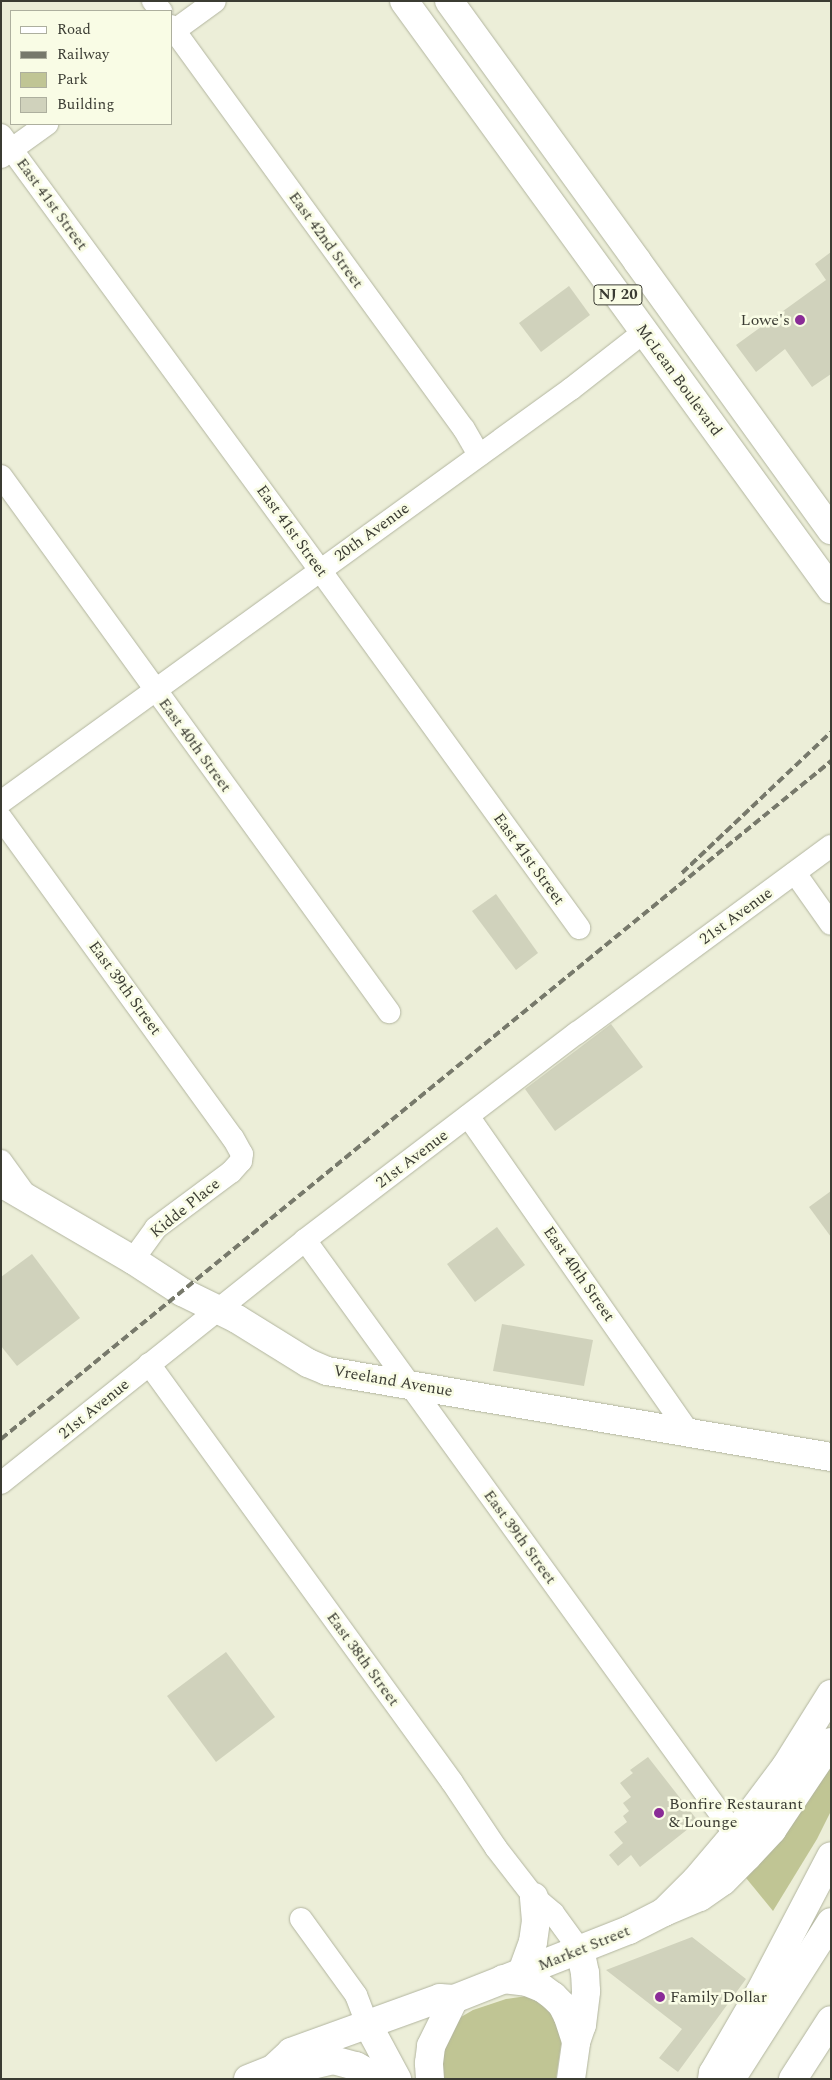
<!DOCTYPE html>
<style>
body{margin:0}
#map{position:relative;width:832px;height:2080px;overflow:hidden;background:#eceed8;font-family:Spectral,serif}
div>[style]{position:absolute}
.green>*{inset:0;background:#c0c594}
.building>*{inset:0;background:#d0d2bc}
.roads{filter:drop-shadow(0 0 1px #b2b59f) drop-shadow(0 0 1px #b2b59f)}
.minor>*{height:22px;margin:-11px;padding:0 11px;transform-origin:11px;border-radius:11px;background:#fff}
.major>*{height:28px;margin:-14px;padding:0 14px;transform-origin:14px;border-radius:14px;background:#fff}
.highway>*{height:28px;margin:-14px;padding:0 14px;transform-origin:14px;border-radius:14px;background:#fff}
.rail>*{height:4px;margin-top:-2px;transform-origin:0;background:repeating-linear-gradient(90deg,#77796b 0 8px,transparent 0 12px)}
.dots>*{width:14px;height:14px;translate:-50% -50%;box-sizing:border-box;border:2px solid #f9fce5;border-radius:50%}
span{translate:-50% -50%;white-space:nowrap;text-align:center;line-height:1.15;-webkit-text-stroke:5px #f9fce5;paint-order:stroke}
.shield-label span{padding:1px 4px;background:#f9fce5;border:1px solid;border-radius:4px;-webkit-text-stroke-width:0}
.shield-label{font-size:15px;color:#3b3c33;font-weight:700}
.street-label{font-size:16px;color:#3b3c33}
.poi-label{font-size:16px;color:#3b3c33}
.right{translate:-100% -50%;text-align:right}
.left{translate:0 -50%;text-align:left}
.frame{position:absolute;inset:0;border:2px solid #3b3c33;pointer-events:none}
.legend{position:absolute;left:10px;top:10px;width:162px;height:115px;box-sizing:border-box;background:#f9fce5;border:1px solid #adaf9e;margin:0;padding:6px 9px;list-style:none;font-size:15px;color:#3b3c33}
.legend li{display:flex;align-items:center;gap:10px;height:25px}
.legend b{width:25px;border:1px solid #adaf9e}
</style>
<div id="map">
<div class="green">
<i style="clip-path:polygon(831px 1764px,831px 1811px,817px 1839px,773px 1911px,742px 1873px)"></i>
<i style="clip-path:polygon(534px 1995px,541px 1997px,563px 2031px,556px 2079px,442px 2079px,438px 2063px,453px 2025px,461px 2017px,473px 2010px,506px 1999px)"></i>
</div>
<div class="building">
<i style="clip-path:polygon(831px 252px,831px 374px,812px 387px,785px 349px,756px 372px,736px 345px,826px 280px,815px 264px)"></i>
<i style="clip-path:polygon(569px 286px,590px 315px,541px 352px,519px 323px)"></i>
<i style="clip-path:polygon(496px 894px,538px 953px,516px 970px,472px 911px)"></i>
<i style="clip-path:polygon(611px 1024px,643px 1067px,555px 1131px,525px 1089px)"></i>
<i style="clip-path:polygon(831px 1191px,831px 1237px,809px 1207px)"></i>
<i style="clip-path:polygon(497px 1227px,525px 1265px,475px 1302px,447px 1264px)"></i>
<i style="clip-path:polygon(32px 1254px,80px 1318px,17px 1366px,1px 1346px,1px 1277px)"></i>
<i style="clip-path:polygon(502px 1324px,593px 1340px,584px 1386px,493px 1371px)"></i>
<i style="clip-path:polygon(226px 1652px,275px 1717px,216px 1762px,167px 1696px)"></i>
<i style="clip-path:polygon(648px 1757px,698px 1821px,640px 1867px,631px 1855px,618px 1866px,609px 1855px,623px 1843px,614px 1832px,627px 1822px,623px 1816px,629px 1811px,623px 1803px,631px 1797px,620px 1783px,633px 1773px,630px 1770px)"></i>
<i style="clip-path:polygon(692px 1937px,746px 1979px,678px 2072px,659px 2058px,682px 2029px,606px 1970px)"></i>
</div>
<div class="roads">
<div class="minor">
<i style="left:153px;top:1px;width:13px;rotate:51deg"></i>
<i style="left:171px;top:26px;width:498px;rotate:54deg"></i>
<i style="left:464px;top:429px;width:30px;rotate:60deg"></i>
<i style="left:171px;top:33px;width:54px;rotate:-36deg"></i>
<i style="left:1px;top:135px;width:539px;rotate:53.75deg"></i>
<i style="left:320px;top:570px;width:442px;rotate:54.1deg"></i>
<i style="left:1px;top:157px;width:57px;rotate:-35.7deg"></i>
<i style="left:1px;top:476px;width:662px;rotate:54.1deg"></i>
<i style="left:1px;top:802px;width:704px;rotate:-35.93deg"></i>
<i style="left:571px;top:389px;width:93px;rotate:-38deg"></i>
<i style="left:1px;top:818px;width:395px;rotate:54.1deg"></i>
<i style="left:233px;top:1138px;width:18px;rotate:61deg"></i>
<i style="left:242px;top:1154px;width:7px;rotate:98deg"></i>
<i style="left:241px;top:1161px;width:15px;rotate:132deg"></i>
<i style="left:231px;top:1172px;width:94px;rotate:143.3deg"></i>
<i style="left:156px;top:1228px;width:39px;rotate:126deg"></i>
<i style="left:795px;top:873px;width:62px;rotate:54.8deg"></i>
<i style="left:468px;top:1116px;width:386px;rotate:55.1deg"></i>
<i style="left:1px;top:1161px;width:44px;rotate:54.2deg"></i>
<i style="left:305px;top:1240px;width:733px;rotate:54.1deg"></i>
<i style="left:149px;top:1364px;width:516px;rotate:54.06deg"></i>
<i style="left:452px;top:1782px;width:79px;rotate:56.3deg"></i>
<i style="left:496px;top:1848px;width:62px;rotate:52.2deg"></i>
<i style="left:534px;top:1897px;width:25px;rotate:40deg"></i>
<i style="left:553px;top:1913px;width:46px;rotate:53.9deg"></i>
<i style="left:1px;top:1483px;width:389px;rotate:-38.6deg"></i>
<i style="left:305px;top:1240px;width:342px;rotate:-37.3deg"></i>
<i style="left:577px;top:1033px;width:315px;rotate:-36.4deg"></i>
<i style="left:301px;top:1919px;width:94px;rotate:54.1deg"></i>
<i style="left:356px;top:1995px;width:30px;rotate:69deg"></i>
</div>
<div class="major">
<i style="left:404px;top:1px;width:727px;rotate:54.01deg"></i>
<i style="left:449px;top:1px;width:321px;rotate:54.1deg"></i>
<i style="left:1px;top:1183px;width:153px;rotate:30.3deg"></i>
<i style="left:133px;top:1260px;width:59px;rotate:33.1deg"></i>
<i style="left:182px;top:1292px;width:61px;rotate:26.1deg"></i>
<i style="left:237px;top:1319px;width:84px;rotate:31.8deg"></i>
<i style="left:308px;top:1363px;width:21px;rotate:23deg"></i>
<i style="left:327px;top:1371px;width:511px;rotate:9.68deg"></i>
<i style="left:522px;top:1972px;width:32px;rotate:-70deg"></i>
<i style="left:533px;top:1942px;width:21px;rotate:-82deg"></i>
<i style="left:536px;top:1921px;width:24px;rotate:-95deg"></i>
<i style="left:503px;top:1979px;width:24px;rotate:7deg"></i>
<i style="left:527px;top:1982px;width:16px;rotate:22deg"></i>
<i style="left:542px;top:1988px;width:14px;rotate:36deg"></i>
<i style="left:553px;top:1996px;width:13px;rotate:45deg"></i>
<i style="left:562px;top:2005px;width:13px;rotate:63deg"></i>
<i style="left:568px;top:2017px;width:26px;rotate:72deg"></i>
<i style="left:367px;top:2023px;width:64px;rotate:61.8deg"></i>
<i style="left:280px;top:2069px;width:15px"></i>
<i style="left:295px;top:2069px;width:39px;rotate:-13deg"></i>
<i style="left:333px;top:2060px;width:24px;rotate:15deg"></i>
<i style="left:356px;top:2066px;width:26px;rotate:29deg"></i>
<i style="left:248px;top:2079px;width:27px;rotate:-22deg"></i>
<i style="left:273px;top:2069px;width:25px;rotate:-43deg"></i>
<i style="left:291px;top:2052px;width:158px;rotate:-19.9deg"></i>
<i style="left:440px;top:1998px;width:14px;rotate:4deg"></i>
<i style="left:454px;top:1999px;width:188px;rotate:-21.5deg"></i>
<i style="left:629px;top:1930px;width:39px;rotate:-27deg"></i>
<i style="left:664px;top:1912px;width:45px;rotate:-45deg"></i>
<i style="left:696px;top:1880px;width:60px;rotate:-49.7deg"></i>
<i style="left:735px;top:1834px;width:85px;rotate:-53.1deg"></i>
<i style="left:786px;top:1766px;width:85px;rotate:-58deg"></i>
<i style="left:430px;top:2079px;width:16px;rotate:-94deg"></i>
<i style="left:429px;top:2063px;width:17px;rotate:-83deg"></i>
<i style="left:431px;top:2046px;width:52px;rotate:-63.9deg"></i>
<i style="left:571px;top:2079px;width:37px;rotate:-82deg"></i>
<i style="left:576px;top:2042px;width:18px;rotate:-71deg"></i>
<i style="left:582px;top:2025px;width:34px;rotate:-83deg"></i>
<i style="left:586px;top:1991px;width:18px;rotate:-93deg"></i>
<i style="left:585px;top:1973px;width:24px;rotate:-102deg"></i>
</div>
<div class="highway">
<i style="left:637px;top:261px;width:332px;rotate:54.2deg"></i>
<i style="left:664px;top:1912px;width:39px;rotate:-23deg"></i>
<i style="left:700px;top:1897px;width:28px;rotate:-35deg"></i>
<i style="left:723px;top:1881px;width:34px;rotate:-45deg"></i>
<i style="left:747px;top:1857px;width:37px;rotate:-47deg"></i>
<i style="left:772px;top:1830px;width:106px;rotate:-56.2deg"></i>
<i style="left:712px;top:2079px;width:6px;rotate:-81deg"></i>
<i style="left:713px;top:2073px;width:94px;rotate:-59.9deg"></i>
<i style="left:760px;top:1992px;width:153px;rotate:-62.4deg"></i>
<i style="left:731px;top:2079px;width:186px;rotate:-57.5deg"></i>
<i style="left:793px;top:2079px;width:70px;rotate:-57.2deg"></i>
</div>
</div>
<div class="rail">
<i style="left:682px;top:873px;width:205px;rotate:-43.4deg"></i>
<i style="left:1px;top:1439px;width:1072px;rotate:-39.24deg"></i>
</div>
<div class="dots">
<i style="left:800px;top:320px;background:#8a2c97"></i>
<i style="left:659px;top:1813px;background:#8a2c97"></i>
<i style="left:660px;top:1997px;background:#8a2c97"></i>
</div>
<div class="shield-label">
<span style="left:618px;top:295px">NJ 20</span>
</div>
<div class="street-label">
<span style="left:52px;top:204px;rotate:54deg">East 41st Street</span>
<span style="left:326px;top:240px;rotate:54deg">East 42nd Street</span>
<span style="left:679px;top:380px;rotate:54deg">McLean Boulevard</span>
<span style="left:292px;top:531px;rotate:54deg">East 41st Street</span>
<span style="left:372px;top:532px;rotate:-36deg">20th Avenue</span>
<span style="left:195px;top:745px;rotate:54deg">East 40th Street</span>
<span style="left:529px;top:859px;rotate:54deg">East 41st Street</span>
<span style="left:736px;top:916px;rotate:-36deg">21st Avenue</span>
<span style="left:125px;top:988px;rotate:54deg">East 39th Street</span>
<span style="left:412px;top:1159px;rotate:-37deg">21st Avenue</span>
<span style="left:185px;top:1208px;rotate:-39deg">Kidde Place</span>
<span style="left:579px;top:1274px;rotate:55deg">East 40th Street</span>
<span style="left:393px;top:1381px;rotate:10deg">Vreeland Avenue</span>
<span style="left:94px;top:1409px;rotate:-39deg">21st Avenue</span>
<span style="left:520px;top:1537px;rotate:54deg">East 39th Street</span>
<span style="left:363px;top:1659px;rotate:54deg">East 38th Street</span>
<span style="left:584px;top:1948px;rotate:-22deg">Market Street</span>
</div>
<div class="poi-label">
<span class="right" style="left:790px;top:320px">Lowe's</span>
<span class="left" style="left:669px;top:1813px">Bonfire Restaurant<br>&amp; Lounge</span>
<span class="left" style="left:670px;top:1997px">Family Dollar</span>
</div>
<div class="frame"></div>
<ul class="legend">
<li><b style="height:6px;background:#fff"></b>Road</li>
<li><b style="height:6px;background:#77796b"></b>Railway</li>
<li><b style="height:14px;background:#c0c594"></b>Park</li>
<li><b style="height:14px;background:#d0d2bc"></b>Building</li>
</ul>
</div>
